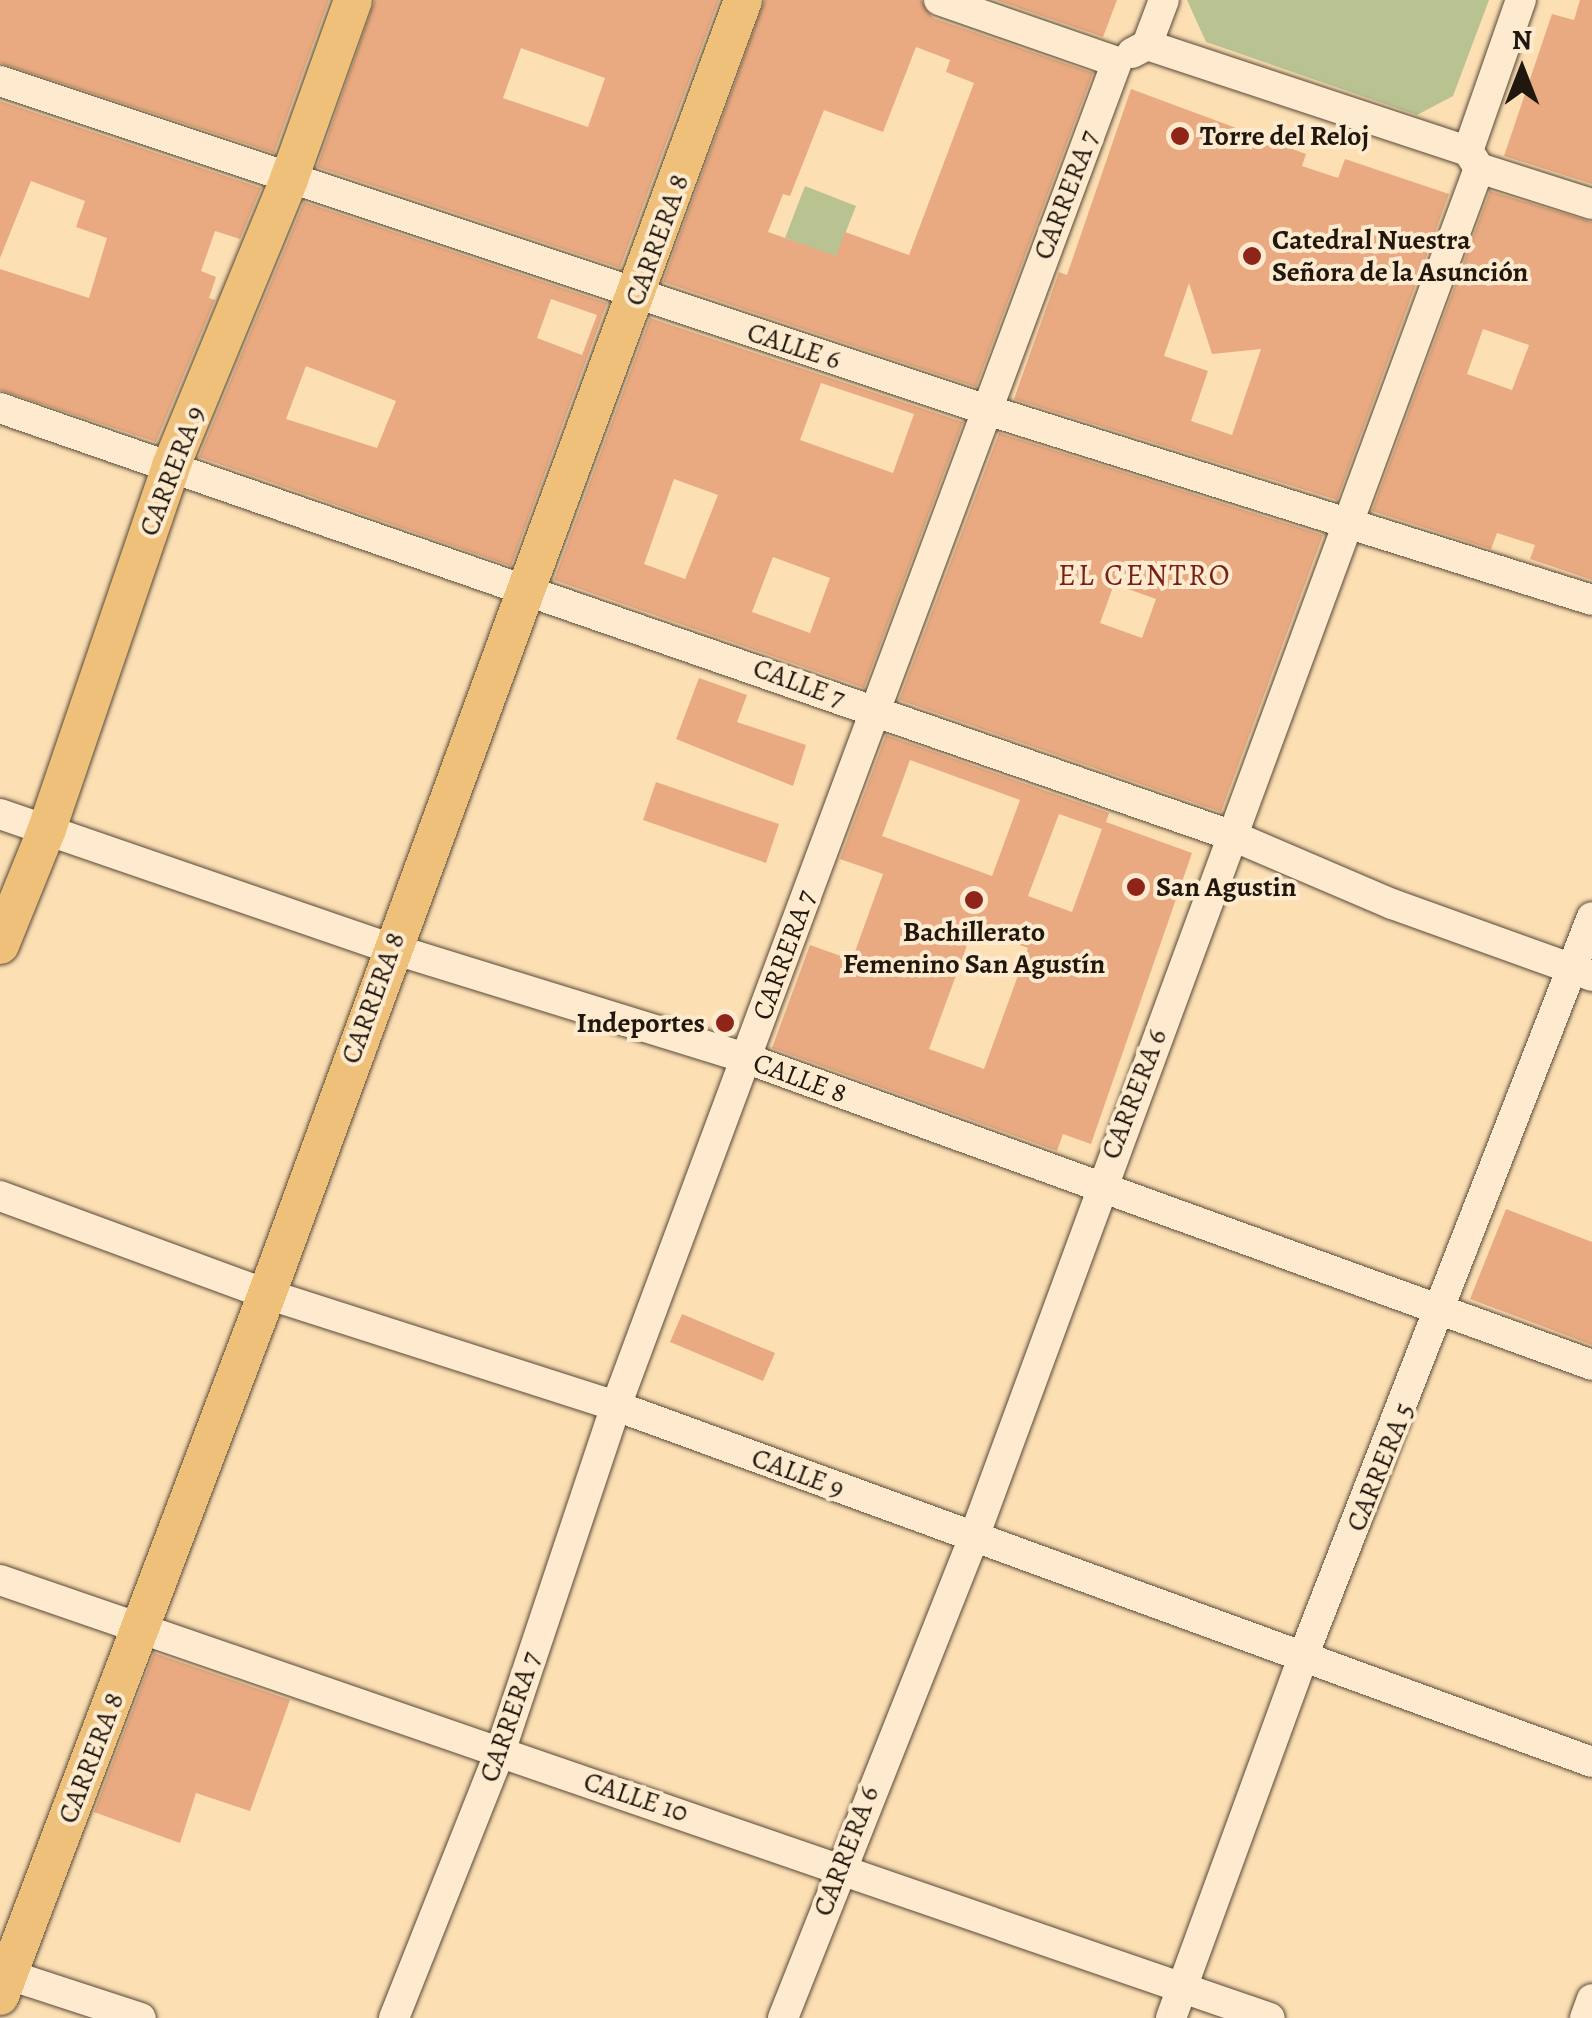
<!DOCTYPE html>
<meta charset="utf-8">
<style>
body{margin:0}
#map{position:relative;width:1592px;height:2018px;overflow:hidden;background:#fddfb4;font-family:Alegreya,serif}
div>[style]{position:absolute}
.green>*{inset:0;background:#b9c392}
.building>*{inset:0;background:#e9aa81}
.roads{filter:drop-shadow(0 0 2px #574a38) drop-shadow(0 0 2px #574a38)}
.minor>*{height:30px;margin:-15px;padding:0 15px;transform-origin:15px;border-radius:15px;background:#feeace}
.major>*{height:38px;margin:-19px;padding:0 19px;transform-origin:19px;border-radius:19px;background:#eec07a}
.dots>*{width:28px;height:28px;translate:-50% -50%;box-sizing:border-box;border:5px solid #feeace;border-radius:50%}
span{translate:-50% -50%;white-space:nowrap;text-align:center;line-height:1.15;-webkit-text-stroke:8px #feeace;paint-order:stroke}
.poi-label{font-size:28px;color:#20180e;font-weight:700}
.left{translate:0 -50%;text-align:left}
.right{translate:-100% -50%;text-align:right}
.street-label{font-size:28px;color:#20180e}
.neighbourhood-label{font-size:30px;color:#7a1f14;letter-spacing:2.5px}
.north{position:absolute;left:1472px;top:20px;width:100px;height:100px;-webkit-text-stroke:8px #feeace;paint-order:stroke;rotate:0deg;font-size:28px;font-weight:700;line-height:40px;text-align:center;color:#20180e}
.north::after{content:'';display:block;margin:auto;width:35px;height:45px;background:#20180e;clip-path:polygon(50% 0,100% 100%,50% 72%,0 100%)}
</style>
<div id="map">
<div class="green">
<i style="clip-path:polygon(1187px 0,1489px 0,1453px 96px,1417px 115px,1206px 42px)"></i>
<i style="clip-path:polygon(805px 186px,856px 206px,836px 257px,785px 238px)"></i>
</div>
<div class="building">
<i style="clip-path:polygon(0 0,329px 0,274px 153px,0 63px)"></i>
<i style="clip-path:polygon(evenodd,375px 0,719px 0,620px 268px,317px 167px,375px 0,521px 48px,605px 78px,588px 127px,503px 98px,521px 48px)"></i>
<i style="clip-path:polygon(evenodd,765px 0,921px 0,933px 18px,1093px 73px,976px 387px,663px 282px,765px 0,916px 47px,950px 60px,946px 72px,974px 83px,909px 255px,845px 232px,836px 256px,768px 232px,783px 194px,790px 196px,824px 110px,883px 132px,916px 47px)"></i>
<i style="clip-path:polygon(996px 0,1117px 0,1103px 37px)"></i>
<i style="clip-path:polygon(1580px 0,1592px 0,1592px 184px,1504px 156px,1552px 14px,1574px 20px)"></i>
<i style="clip-path:polygon(evenodd,1131px 89px,1306px 154px,1302px 166px,1338px 178px,1345px 159px,1449px 194px,1337px 500px,1014px 399px,1059px 272px,1067px 275px,1131px 89px,1189px 283px,1212px 354px,1261px 349px,1232px 435px,1191px 421px,1208px 371px,1164px 356px,1189px 283px)"></i>
<i style="clip-path:polygon(0 101px,261px 188px,240px 239px,215px 231px,201px 271px,216px 277px,209px 298px,215px 300px,156px 442px,0 390px,0 269px,89px 298px,107px 238px,76px 227px,85px 201px,31px 181px,0 258px)"></i>
<i style="clip-path:polygon(evenodd,1490px 191px,1592px 222px,1592px 580px,1530px 559px,1535px 545px,1497px 533px,1491px 549px,1372px 511px,1490px 191px,1483px 329px,1529px 345px,1512px 390px,1467px 374px,1483px 329px)"></i>
<i style="clip-path:polygon(evenodd,304px 202px,607px 303px,511px 566px,199px 457px,304px 202px,551px 299px,597px 315px,582px 355px,537px 338px,551px 299px,304px 202px,306px 366px,396px 401px,377px 448px,286px 419px,306px 366px)"></i>
<i style="clip-path:polygon(evenodd,650px 318px,963px 422px,864px 688px,554px 580px,650px 318px,821px 383px,914px 414px,893px 473px,800px 440px,821px 383px,650px 318px,674px 479px,718px 495px,685px 579px,644px 564px,674px 479px,650px 318px,773px 557px,830px 578px,810px 633px,752px 612px,773px 557px)"></i>
<i style="clip-path:polygon(evenodd,999px 433px,1323px 535px,1221px 812px,899px 700px,999px 433px,1114px 584px,1156px 599px,1142px 638px,1100px 623px,1114px 584px)"></i>
<i style="clip-path:polygon(699px 678px,747px 695px,737px 722px,806px 745px,793px 786px,676px 739px)"></i>
<i style="clip-path:polygon(evenodd,886px 735px,1109px 813px,1106px 822px,1192px 853px,1091px 1144px,1063px 1134px,1057px 1151px,772px 1048px,810px 945px,852px 960px,883px 874px,840px 859px,886px 735px,910px 760px,1020px 800px,992px 876px,882px 836px,910px 760px,886px 735px,1059px 814px,1102px 829px,1072px 912px,1028px 896px,1059px 814px,886px 735px,973px 929px,1028px 948px,984px 1069px,929px 1049px,973px 929px)"></i>
<i style="clip-path:polygon(656px 782px,779px 824px,766px 863px,643px 820px)"></i>
<i style="clip-path:polygon(1506px 1209px,1592px 1242px,1592px 1345px,1470px 1299px)"></i>
<i style="clip-path:polygon(682px 1314px,775px 1353px,763px 1381px,670px 1342px)"></i>
<i style="clip-path:polygon(154px 1653px,290px 1700px,250px 1811px,196px 1793px,180px 1843px,94px 1812px)"></i>
</div>
<div class="roads">
<div class="minor">
<i style="left:939px;top:0;width:188px;rotate:19.2deg"></i>
<i style="left:1147px;top:45px;width:338px;rotate:18.3deg"></i>
<i style="left:1468px;top:151px;width:20px;rotate:57deg"></i>
<i style="left:1132px;top:53px;width:17px;rotate:-28deg"></i>
<i style="left:1147px;top:45px;width:48px;rotate:-69.3deg"></i>
<i style="left:0;top:81px;width:1037px;rotate:18.43deg"></i>
<i style="left:984px;top:409px;width:637px;rotate:17.44deg"></i>
<i style="left:1468px;top:151px;width:160px;rotate:-70.7deg"></i>
<i style="left:1479px;top:168px;width:119px;rotate:17.7deg"></i>
<i style="left:0;top:408px;width:1305px;rotate:19.14deg"></i>
<i style="left:1233px;top:836px;width:173px;rotate:23.2deg"></i>
<i style="left:1392px;top:904px;width:213px;rotate:19.8deg"></i>
<i style="left:0;top:814px;width:412px;rotate:19deg"></i>
<i style="left:390px;top:948px;width:372px;rotate:17.2deg"></i>
<i style="left:745px;top:1058px;width:901px;rotate:19.92deg"></i>
<i style="left:0;top:1196px;width:284px;rotate:20.2deg"></i>
<i style="left:267px;top:1294px;width:367px;rotate:17.8deg"></i>
<i style="left:616px;top:1406px;width:1039px;rotate:20.04deg"></i>
<i style="left:0;top:1580px;width:1343px;rotate:19.03deg"></i>
<i style="left:0;top:1972px;width:148px;rotate:18.1deg"></i>
<i style="left:394px;top:2018px;width:286px;rotate:-68.3deg"></i>
<i style="left:500px;top:1752px;width:365px;rotate:-71.5deg"></i>
<i style="left:616px;top:1406px;width:1434px;rotate:-69.56deg"></i>
<i style="left:783px;top:2018px;width:518px;rotate:-68.34deg"></i>
<i style="left:974px;top:1537px;width:1459px;rotate:-69.75deg"></i>
<i style="left:1171px;top:2018px;width:388px;rotate:-69.9deg"></i>
<i style="left:1304px;top:1654px;width:791px;rotate:-68.66deg"></i>
<i style="left:1585px;top:2018px;width:20px;rotate:-70deg"></i>
</div>
<div class="major">
<i style="left:0;top:945px;width:125px;rotate:-67.9deg"></i>
<i style="left:47px;top:829px;width:384px;rotate:-71.1deg"></i>
<i style="left:171px;top:466px;width:310px;rotate:-67.6deg"></i>
<i style="left:289px;top:179px;width:190px;rotate:-70.3deg"></i>
<i style="left:0;top:1996px;width:751px;rotate:-69.18deg"></i>
<i style="left:267px;top:1294px;width:1379px;rotate:-69.8deg"></i>
</div>
</div>
<div class="dots">
<i style="left:1180px;top:136px;background:#8f2418"></i>
<i style="left:1252px;top:256px;background:#8f2418"></i>
<i style="left:1136px;top:887px;background:#8f2418"></i>
<i style="left:974px;top:900px;background:#8f2418"></i>
<i style="left:725px;top:1023px;background:#8f2418"></i>
</div>
<div class="poi-label">
<span class="left" style="left:1200px;top:136px">Torre del Reloj</span>
<span class="left" style="left:1272px;top:256px">Catedral Nuestra<br>Señora de la Asunción</span>
<span class="left" style="left:1156px;top:887px">San Agustin</span>
<span style="left:974px;top:948px">Bachillerato<br>Femenino San Agustín</span>
<span class="right" style="left:705px;top:1023px">Indeportes</span>
</div>
<div class="street-label">
<span style="left:1066px;top:195px;rotate:-69deg">CARRERA 7</span>
<span style="left:657px;top:240px;rotate:-70deg">CARRERA 8</span>
<span style="left:794px;top:346px;rotate:18deg">CALLE 6</span>
<span style="left:172px;top:471px;rotate:-69deg">CARRERA 9</span>
<span style="left:799px;top:683px;rotate:20deg">CALLE 7</span>
<span style="left:784px;top:955px;rotate:-70deg">CARRERA 7</span>
<span style="left:373px;top:998px;rotate:-70deg">CARRERA 8</span>
<span style="left:800px;top:1078px;rotate:20deg">CALLE 8</span>
<span style="left:1134px;top:1094px;rotate:-69deg">CARRERA 6</span>
<span style="left:1380px;top:1467px;rotate:-68deg">CARRERA 5</span>
<span style="left:798px;top:1473px;rotate:20deg">CALLE 9</span>
<span style="left:510px;top:1717px;rotate:-71deg">CARRERA 7</span>
<span style="left:91px;top:1758px;rotate:-69deg">CARRERA 8</span>
<span style="left:636px;top:1797px;rotate:18deg">CALLE 10</span>
<span style="left:846px;top:1851px;rotate:-69deg">CARRERA 6</span>
</div>
<div class="neighbourhood-label">
<span style="left:1145px;top:575px">EL CENTRO</span>
</div>
<div class="north">N</div>
</div>
